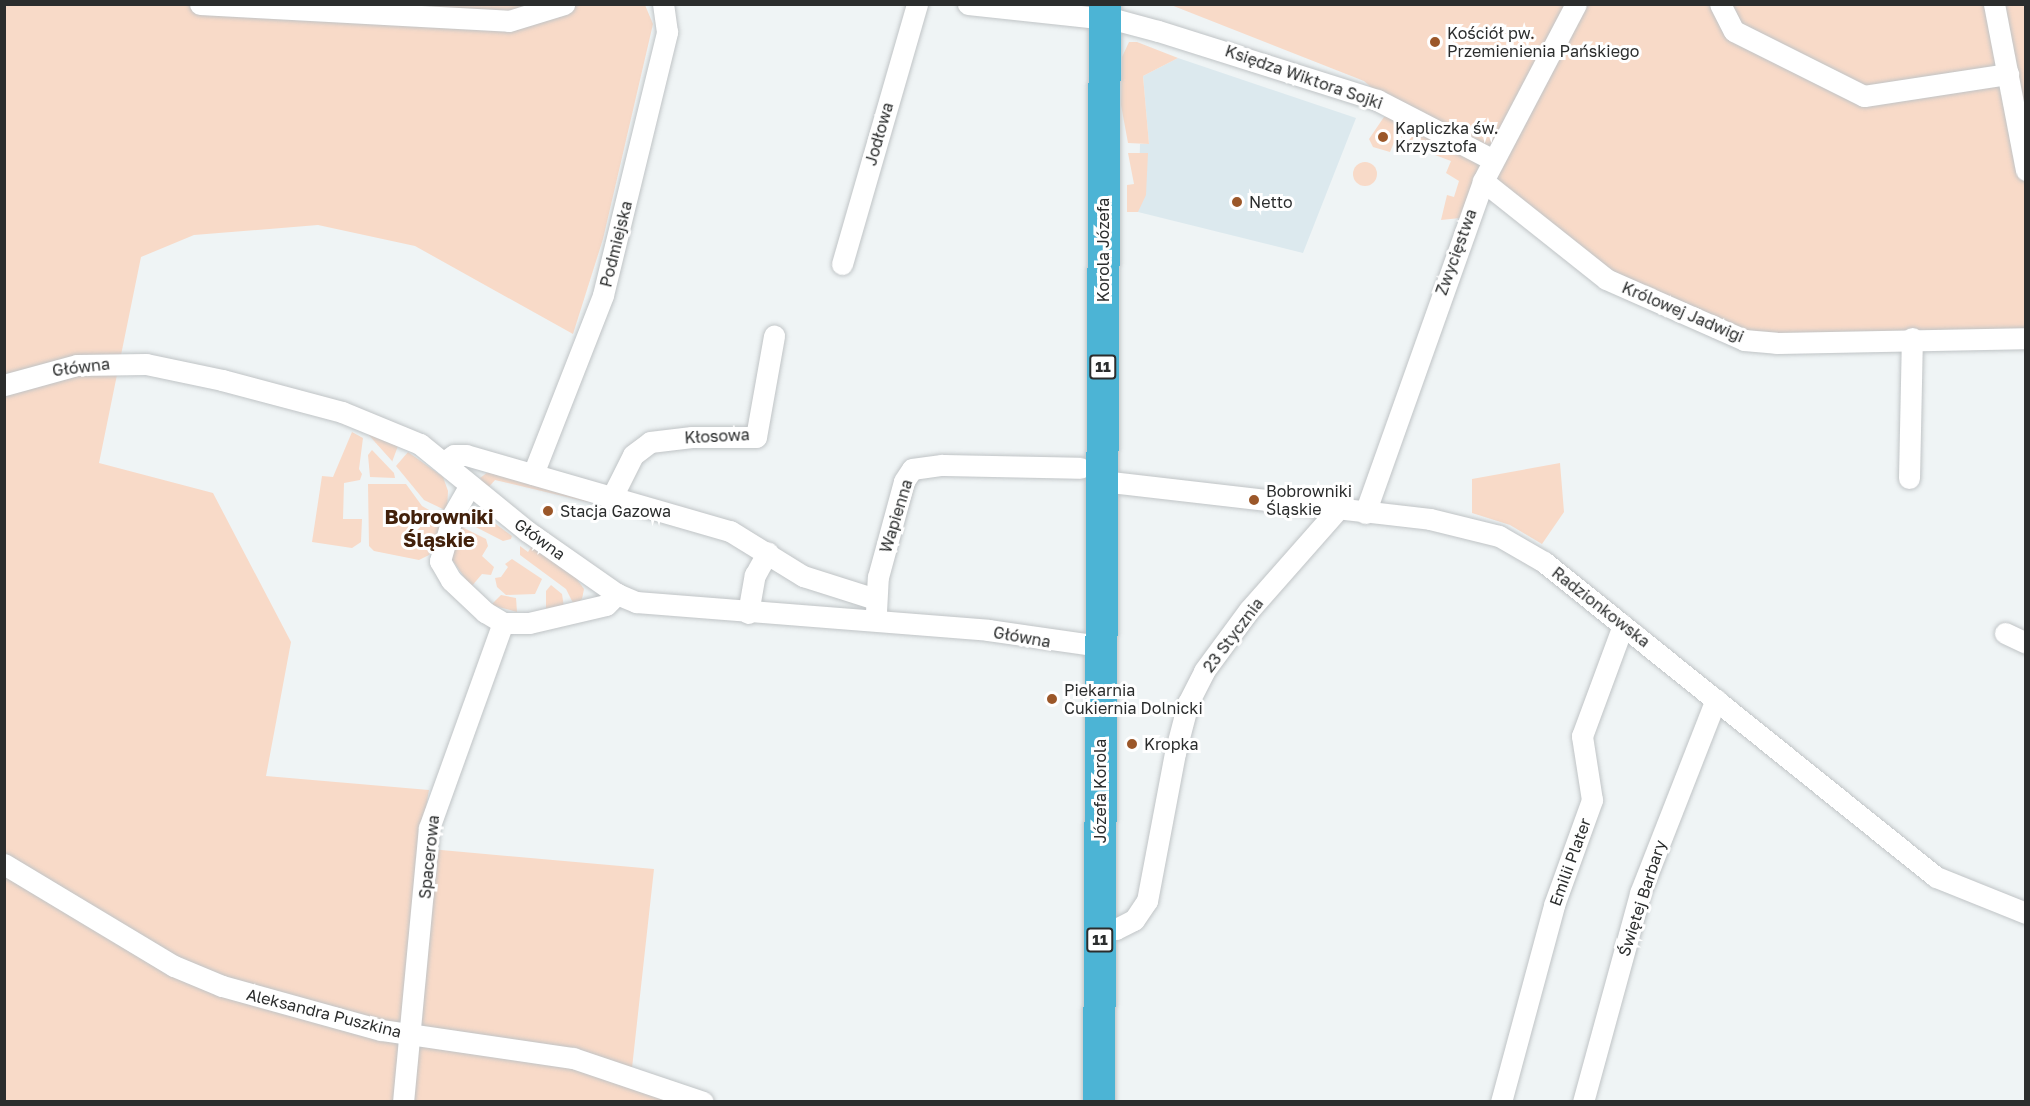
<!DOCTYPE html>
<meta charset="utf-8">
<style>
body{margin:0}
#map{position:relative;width:2030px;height:1106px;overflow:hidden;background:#eff4f5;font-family:"Golos Text",sans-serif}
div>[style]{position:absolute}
.built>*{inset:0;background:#dce9ee}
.green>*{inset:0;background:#f8dac8}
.round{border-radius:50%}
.roads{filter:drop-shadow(0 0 2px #c0c4c6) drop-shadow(0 0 2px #c0c4c6)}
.minor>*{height:21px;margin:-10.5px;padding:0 10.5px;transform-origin:10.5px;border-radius:10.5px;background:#fff}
.highway>*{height:32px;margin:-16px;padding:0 16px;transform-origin:16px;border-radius:16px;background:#4cb4d5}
.dots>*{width:16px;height:16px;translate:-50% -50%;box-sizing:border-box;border:3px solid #fff;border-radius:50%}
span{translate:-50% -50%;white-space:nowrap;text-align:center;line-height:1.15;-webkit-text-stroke:6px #fff;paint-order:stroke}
.shield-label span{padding:2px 4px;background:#fff;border:2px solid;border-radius:4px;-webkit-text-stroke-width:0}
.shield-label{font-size:15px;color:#2b2d2d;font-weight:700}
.poi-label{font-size:16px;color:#2b2d2d}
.left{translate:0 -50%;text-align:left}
.street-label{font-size:16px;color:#2b2d2d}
.quarter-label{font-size:20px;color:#42210b;font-weight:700}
.frame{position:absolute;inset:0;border:6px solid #2b2d2d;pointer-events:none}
</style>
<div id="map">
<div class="built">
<i style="clip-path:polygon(1178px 58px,1356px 118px,1303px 253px,1138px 212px,1140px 144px,1149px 144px,1143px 76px)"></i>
</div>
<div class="green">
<i style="clip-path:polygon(5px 5px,645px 5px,653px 24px,603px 239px,573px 334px,415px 246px,318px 225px,194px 235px,141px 257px,99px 463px,213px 493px,291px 642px,266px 776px,429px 790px,419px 848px,654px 869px,632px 1068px,707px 1101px,5px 1102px)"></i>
<i style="clip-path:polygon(1171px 5px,2025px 5px,2025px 337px,1747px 334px,1656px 304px,1488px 192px,1460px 218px,1441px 220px,1447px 195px,1454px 197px,1459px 181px,1446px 173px,1451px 161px,1395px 140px,1390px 152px,1373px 147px,1369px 139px,1384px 117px,1391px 116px,1418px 129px,1364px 81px)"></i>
<i style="clip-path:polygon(1129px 42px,1137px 42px,1178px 58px,1143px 76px,1149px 144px,1128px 143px,1121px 105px,1122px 57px)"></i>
<i style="clip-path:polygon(1128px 153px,1148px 153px,1146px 195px,1138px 212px,1127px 212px,1127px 185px,1134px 184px)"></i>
<i class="round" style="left:1353px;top:162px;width:24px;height:24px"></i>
<i style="clip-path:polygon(352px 432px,363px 438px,359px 469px,362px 474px,360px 480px,344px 483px,343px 519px,362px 519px,361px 542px,352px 548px,312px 542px,322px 476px,333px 477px)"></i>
<i style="clip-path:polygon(366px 432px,398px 446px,392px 462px,392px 461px)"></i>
<i style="clip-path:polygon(372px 450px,394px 473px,395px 478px,370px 477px,368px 455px)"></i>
<i style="clip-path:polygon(408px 452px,443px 477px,448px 491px,447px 511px,424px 500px,396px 466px)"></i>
<i style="clip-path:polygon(1560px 463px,1564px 512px,1542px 544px,1510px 525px,1472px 513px,1472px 479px)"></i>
<i style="clip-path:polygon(488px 472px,588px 498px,588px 502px,495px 480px,486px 490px,480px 478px)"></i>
<i style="clip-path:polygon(368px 484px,406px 484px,422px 506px,438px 515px,443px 523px,429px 555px,419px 560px,374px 551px,369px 546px)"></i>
<i style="clip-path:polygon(467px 509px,487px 513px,485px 516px,512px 536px,511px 539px,503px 541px,464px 521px,460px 516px)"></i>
<i style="clip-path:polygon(460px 526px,486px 539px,488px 546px,482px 556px,494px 567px,491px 575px,482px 574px,471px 587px,451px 558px)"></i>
<i style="clip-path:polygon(520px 546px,528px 552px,532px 546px,576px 578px,584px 589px,582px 599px,574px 605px,566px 589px,520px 555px)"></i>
<i style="clip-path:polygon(512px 559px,542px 579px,535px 594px,506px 595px,497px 587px,495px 578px,501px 577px,508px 567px,505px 564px)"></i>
<i style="clip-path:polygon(551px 585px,562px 594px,564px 607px,546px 611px,546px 591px)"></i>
<i style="clip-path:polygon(501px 595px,516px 598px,517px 612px,491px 605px)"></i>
</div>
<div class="roads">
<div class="minor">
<i style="left:200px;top:4px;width:309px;rotate:3.1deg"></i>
<i style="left:509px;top:21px;width:58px;rotate:-17.2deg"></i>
<i style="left:968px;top:4px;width:150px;rotate:6.1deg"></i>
<i style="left:1117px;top:20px;width:42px;rotate:15deg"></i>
<i style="left:1158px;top:31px;width:230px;rotate:17.5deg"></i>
<i style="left:1377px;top:100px;width:131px;rotate:27.3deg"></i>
<i style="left:1720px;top:4px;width:30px;rotate:63deg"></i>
<i style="left:1734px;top:31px;width:145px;rotate:26.6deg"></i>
<i style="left:1864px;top:96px;width:146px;rotate:-8.7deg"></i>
<i style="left:1994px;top:4px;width:169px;rotate:79.1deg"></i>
<i style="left:1483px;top:181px;width:157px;rotate:38.5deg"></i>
<i style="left:1606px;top:279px;width:151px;rotate:23.8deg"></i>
<i style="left:1744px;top:340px;width:32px;rotate:5deg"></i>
<i style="left:1776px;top:343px;width:250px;rotate:-1.1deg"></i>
<i style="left:842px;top:264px;width:271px;rotate:-73.9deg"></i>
<i style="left:4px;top:385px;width:76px;rotate:-15.3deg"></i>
<i style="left:77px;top:365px;width:69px;rotate:-0.8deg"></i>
<i style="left:146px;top:364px;width:78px;rotate:11.9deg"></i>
<i style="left:222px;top:380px;width:124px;rotate:14.9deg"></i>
<i style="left:342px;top:412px;width:84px;rotate:22.3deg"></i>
<i style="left:420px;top:444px;width:138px;rotate:39.1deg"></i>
<i style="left:527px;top:531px;width:110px;rotate:35deg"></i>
<i style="left:617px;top:594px;width:21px;rotate:23deg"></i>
<i style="left:636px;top:602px;width:353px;rotate:4.5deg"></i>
<i style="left:988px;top:630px;width:114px;rotate:8.1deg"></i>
<i style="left:444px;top:462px;width:12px;rotate:-35deg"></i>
<i style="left:454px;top:455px;width:12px"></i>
<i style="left:466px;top:455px;width:275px;rotate:16.1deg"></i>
<i style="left:730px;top:531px;width:86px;rotate:31.7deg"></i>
<i style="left:803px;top:576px;width:76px;rotate:17.7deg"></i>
<i style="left:533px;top:474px;width:192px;rotate:-68.6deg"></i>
<i style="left:603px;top:295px;width:271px;rotate:-76.3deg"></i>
<i style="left:667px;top:32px;width:28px;rotate:-98deg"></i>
<i style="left:1909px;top:478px;width:140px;rotate:-88.8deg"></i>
<i style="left:1102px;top:481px;width:330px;rotate:6.6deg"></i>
<i style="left:1430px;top:519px;width:71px;rotate:13.8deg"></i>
<i style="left:1499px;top:536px;width:52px;rotate:30deg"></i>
<i style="left:1544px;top:562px;width:503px;rotate:38.78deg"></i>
<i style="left:1936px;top:877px;width:97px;rotate:21.8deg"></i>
<i style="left:470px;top:485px;width:34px;rotate:120deg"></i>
<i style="left:453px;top:515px;width:48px;rotate:105.8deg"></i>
<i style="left:440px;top:561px;width:22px;rotate:60deg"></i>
<i style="left:451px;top:580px;width:47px;rotate:43.3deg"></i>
<i style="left:485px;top:612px;width:21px;rotate:31deg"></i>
<i style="left:503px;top:623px;width:26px"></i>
<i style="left:529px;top:623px;width:79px;rotate:-13.2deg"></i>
<i style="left:606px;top:605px;width:16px;rotate:-45deg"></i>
<i style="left:611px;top:499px;width:49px;rotate:-63.4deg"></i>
<i style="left:633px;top:455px;width:21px;rotate:-37deg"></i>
<i style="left:650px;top:442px;width:42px;rotate:-6.8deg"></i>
<i style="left:692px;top:437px;width:64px"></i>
<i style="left:756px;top:437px;width:103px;rotate:-79.9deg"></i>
<i style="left:1365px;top:513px;width:352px;rotate:-70.4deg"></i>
<i style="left:1483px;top:181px;width:200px;rotate:-62.3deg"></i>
<i style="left:876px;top:612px;width:35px;rotate:-87deg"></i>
<i style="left:878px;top:577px;width:99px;rotate:-74.8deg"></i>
<i style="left:904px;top:481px;width:14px;rotate:-56deg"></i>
<i style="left:912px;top:469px;width:30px;rotate:-8deg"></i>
<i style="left:942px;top:465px;width:138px;rotate:1.2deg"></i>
<i style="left:748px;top:613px;width:39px;rotate:-80deg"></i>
<i style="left:755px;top:575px;width:26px;rotate:-61deg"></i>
<i style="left:2005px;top:633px;width:23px;rotate:25deg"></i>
<i style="left:4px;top:864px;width:198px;rotate:31deg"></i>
<i style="left:174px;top:966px;width:52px;rotate:22.6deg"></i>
<i style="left:222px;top:986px;width:165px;rotate:15.5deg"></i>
<i style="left:381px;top:1030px;width:194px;rotate:8.3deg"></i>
<i style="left:573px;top:1058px;width:137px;rotate:18.7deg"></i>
<i style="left:1100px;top:930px;width:16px;rotate:-4deg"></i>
<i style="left:1116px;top:929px;width:20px;rotate:-27deg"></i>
<i style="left:1134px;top:920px;width:23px;rotate:-56deg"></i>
<i style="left:1147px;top:901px;width:151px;rotate:-79.3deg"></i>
<i style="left:1175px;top:753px;width:52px;rotate:-75.4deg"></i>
<i style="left:1188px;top:703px;width:36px;rotate:-63deg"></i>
<i style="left:1204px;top:671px;width:76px;rotate:-53.6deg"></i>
<i style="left:1249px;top:610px;width:135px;rotate:-48.6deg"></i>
<i style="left:403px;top:1102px;width:275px;rotate:-84.6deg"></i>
<i style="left:429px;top:828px;width:218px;rotate:-70.2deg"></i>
<i style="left:1501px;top:1102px;width:204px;rotate:-74.9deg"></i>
<i style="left:1554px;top:905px;width:112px;rotate:-70.1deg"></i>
<i style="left:1592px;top:800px;width:65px;rotate:-98.9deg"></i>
<i style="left:1582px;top:736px;width:118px;rotate:-69.7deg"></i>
<i style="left:1583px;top:1102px;width:217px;rotate:-74.7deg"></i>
<i style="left:1640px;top:893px;width:208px;rotate:-68.6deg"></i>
</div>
<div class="highway">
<i style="left:1099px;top:1102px;width:1098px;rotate:-89.69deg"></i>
</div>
</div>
<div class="dots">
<i style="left:1435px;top:42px;background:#9b5729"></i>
<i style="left:1383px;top:137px;background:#9b5729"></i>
<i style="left:1237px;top:202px;background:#9b5729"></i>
<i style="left:1254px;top:500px;background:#9b5729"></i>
<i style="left:548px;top:511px;background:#9b5729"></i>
<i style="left:1052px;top:699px;background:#9b5729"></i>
<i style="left:1132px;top:744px;background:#9b5729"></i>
</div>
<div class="shield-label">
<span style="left:1103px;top:367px">11</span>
<span style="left:1100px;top:940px">11</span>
</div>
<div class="poi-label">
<span class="left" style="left:1447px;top:42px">Kościół pw.<br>Przemienienia Pańskiego</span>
<span class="left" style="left:1395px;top:137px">Kapliczka św.<br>Krzysztofa</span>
<span class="left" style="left:1249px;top:202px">Netto</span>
<span class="left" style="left:1266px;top:500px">Bobrowniki<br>Śląskie</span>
<span class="left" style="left:560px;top:511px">Stacja Gazowa</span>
<span class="left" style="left:1064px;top:699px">Piekarnia<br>Cukiernia Dolnicki</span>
<span class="left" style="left:1144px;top:744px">Kropka</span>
</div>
<div class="street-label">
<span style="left:1304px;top:77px;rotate:19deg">Księdza Wiktora Sojki</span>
<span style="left:879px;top:134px;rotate:-74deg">Jodłowa</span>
<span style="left:616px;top:244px;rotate:-76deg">Podmiejska</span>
<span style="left:1103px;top:250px;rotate:-90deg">Korola Józefa</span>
<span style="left:1456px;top:252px;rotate:-70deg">Zwycięstwa</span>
<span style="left:1683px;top:312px;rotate:23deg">Królowej Jadwigi</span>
<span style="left:81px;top:367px;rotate:-7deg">Główna</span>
<span style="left:717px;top:436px;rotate:-3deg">Kłosowa</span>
<span style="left:896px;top:516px;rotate:-73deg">Wapienna</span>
<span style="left:540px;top:539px;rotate:36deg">Główna</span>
<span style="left:1601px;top:607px;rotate:38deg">Radzionkowska</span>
<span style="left:1233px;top:635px;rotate:-53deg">23 Stycznia</span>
<span style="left:1022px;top:637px;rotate:10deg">Główna</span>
<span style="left:1100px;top:791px;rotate:-90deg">Józefa Korola</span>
<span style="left:429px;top:857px;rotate:-84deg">Spacerowa</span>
<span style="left:1570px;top:862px;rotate:-70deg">Emilii Plater</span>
<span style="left:1642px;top:898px;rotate:-72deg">Świętej Barbary</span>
<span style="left:324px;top:1013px;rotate:14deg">Aleksandra Puszkina</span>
</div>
<div class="quarter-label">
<span style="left:439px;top:528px">Bobrowniki<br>Śląskie</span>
</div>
<div class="frame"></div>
</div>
